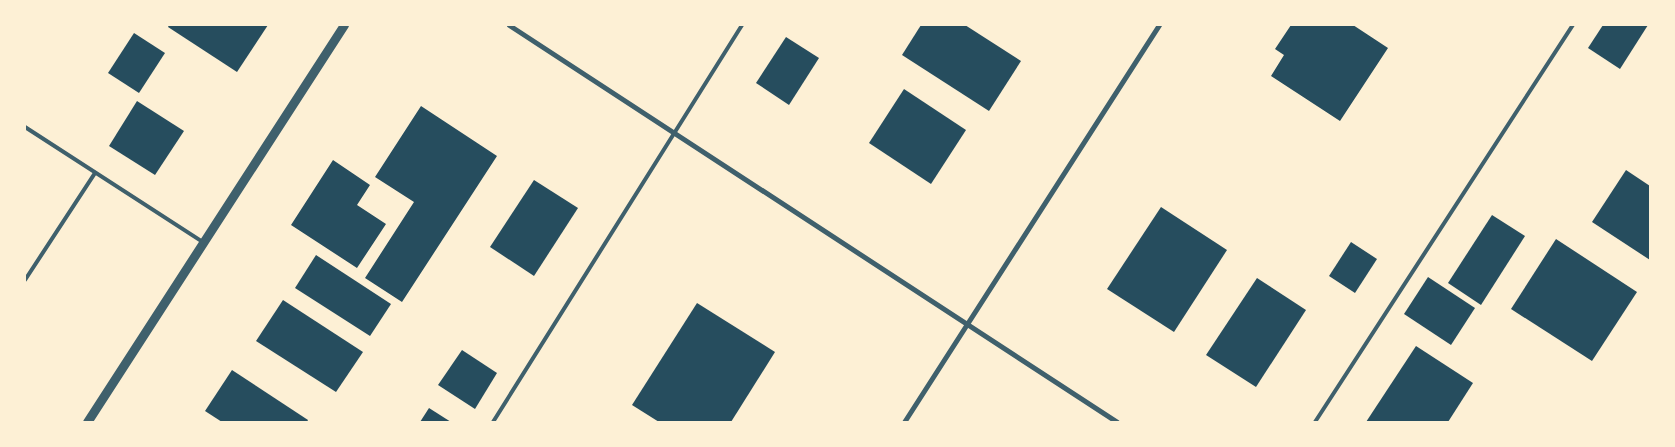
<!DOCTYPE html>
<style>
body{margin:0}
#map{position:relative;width:1675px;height:447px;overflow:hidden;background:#fdf0d5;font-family:Lato,sans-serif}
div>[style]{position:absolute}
.building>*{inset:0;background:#264d5e}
.service>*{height:4px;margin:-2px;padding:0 2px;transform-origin:2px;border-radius:2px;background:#3f606c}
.minor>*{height:5px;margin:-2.5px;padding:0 2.5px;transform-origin:2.5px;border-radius:2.5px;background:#3f606c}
.tertiary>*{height:9px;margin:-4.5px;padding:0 4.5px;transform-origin:4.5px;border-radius:4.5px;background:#3f606c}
span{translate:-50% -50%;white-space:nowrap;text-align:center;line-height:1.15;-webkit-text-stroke:4.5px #fdf0d5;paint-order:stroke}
.frame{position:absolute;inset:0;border:26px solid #fdf0d5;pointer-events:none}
</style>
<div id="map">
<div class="building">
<i style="clip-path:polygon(169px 25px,268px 25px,237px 72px,168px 27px)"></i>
<i style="clip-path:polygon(921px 25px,965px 25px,1021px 61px,989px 111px,902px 55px)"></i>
<i style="clip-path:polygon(1291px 25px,1353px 25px,1388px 48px,1340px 121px,1271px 76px,1284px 55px,1275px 49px)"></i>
<i style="clip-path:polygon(1603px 25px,1648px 25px,1620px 69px,1588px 48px)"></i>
<i style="clip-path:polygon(134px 33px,165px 53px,139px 93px,108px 73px)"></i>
<i style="clip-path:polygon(786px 37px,819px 58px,789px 105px,756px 83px)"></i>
<i style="clip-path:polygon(904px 89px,966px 130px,931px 184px,869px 143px)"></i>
<i style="clip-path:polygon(137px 101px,184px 131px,155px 175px,109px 146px)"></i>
<i style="clip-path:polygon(421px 106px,497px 156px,402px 302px,365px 278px,414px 202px,375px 177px)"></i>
<i style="clip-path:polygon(333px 160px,370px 185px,357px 205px,386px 224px,357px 268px,291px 225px)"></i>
<i style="clip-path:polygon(1626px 170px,1650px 186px,1650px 260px,1592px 222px)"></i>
<i style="clip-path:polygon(534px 180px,578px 208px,534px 276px,490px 247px)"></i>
<i style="clip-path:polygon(1161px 207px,1227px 250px,1174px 332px,1107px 289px)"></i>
<i style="clip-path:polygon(1492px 215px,1525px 236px,1481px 305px,1448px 283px)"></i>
<i style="clip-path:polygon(1556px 239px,1637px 292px,1592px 361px,1511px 309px)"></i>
<i style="clip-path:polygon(1351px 242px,1377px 259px,1355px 293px,1329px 276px)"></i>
<i style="clip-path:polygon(316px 255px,391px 304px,370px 336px,295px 288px)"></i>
<i style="clip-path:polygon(1428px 277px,1475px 308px,1451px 345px,1404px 314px)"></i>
<i style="clip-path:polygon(1257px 278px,1306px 310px,1256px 387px,1206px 355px)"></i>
<i style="clip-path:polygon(283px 300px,363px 352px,336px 392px,256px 341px)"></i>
<i style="clip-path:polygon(697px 303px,775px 352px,731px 422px,659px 422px,632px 405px)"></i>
<i style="clip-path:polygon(1416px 346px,1473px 383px,1448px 422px,1366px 422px)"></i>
<i style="clip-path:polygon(462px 350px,497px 373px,475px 409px,438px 385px)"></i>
<i style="clip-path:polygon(232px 370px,308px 420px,307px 422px,222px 422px,205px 411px)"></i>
<i style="clip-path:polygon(429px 408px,451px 422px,420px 422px)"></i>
</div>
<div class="service">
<i style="left:25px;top:127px;width:212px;rotate:32.9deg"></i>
<i style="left:25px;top:280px;width:128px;rotate:-56.8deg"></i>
<i style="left:493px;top:422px;width:469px;rotate:-57.9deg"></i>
<i style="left:1315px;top:422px;width:473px;rotate:-57deg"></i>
</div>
<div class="minor">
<i style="left:509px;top:25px;width:726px;rotate:33.14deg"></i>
<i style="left:904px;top:422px;width:472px;rotate:-57.3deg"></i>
</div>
<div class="tertiary">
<i style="left:87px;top:422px;width:473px;rotate:-57.1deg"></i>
</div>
<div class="frame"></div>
</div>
